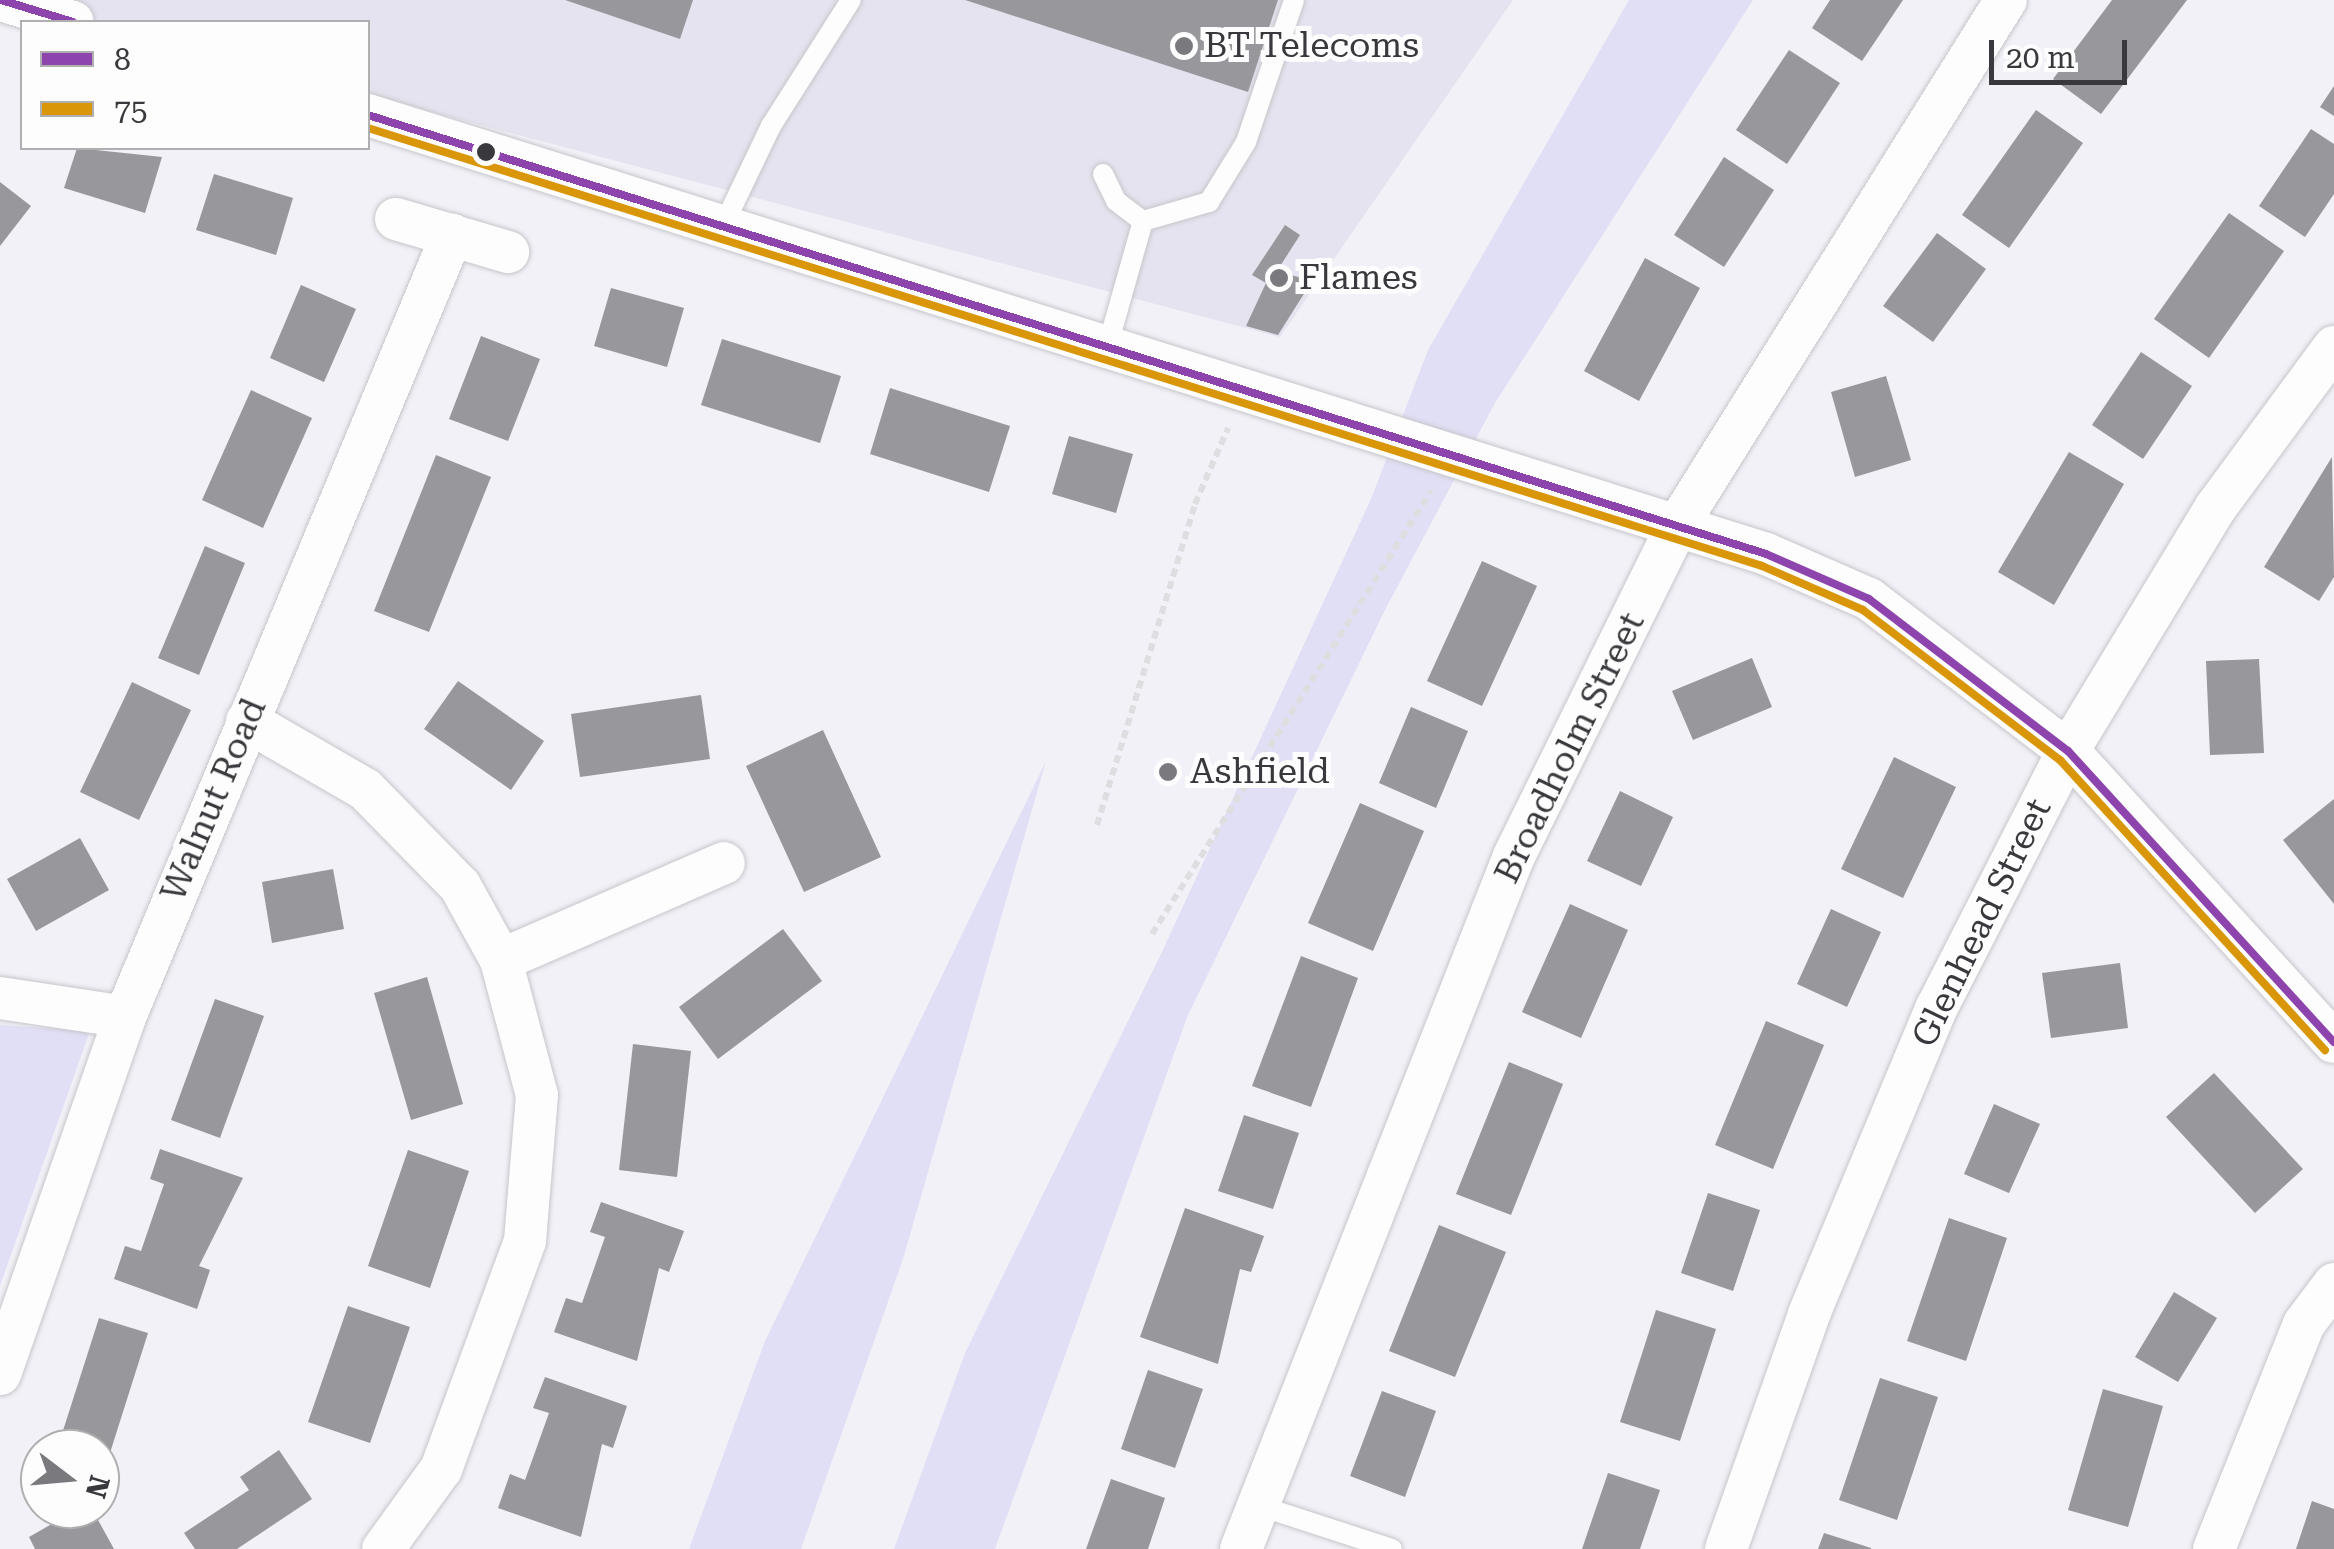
<!DOCTYPE html>
<style>
body{margin:0}
#map{position:relative;width:2334px;height:1549px;overflow:hidden;background:#f2f1f7;font-family:"Roboto Serif",serif}
div>[style]{position:absolute}
.built>*{inset:0;background:#e4e3ef}
.green>*{inset:0;background:#e1dff5}
.building>*{inset:0;background:#98979b}
.path>*{height:6px;margin-top:-3px;transform-origin:0;background:repeating-linear-gradient(90deg,#dedddf 0 8px,transparent 0 13px)}
.roads{filter:drop-shadow(0 0 2px #c6c6ca) drop-shadow(0 0 2px #c6c6ca)}
.lane>*{height:20px;margin:-10px;padding:0 10px;transform-origin:10px;border-radius:10px;background:#fdfdfe}
.street>*{height:42px;margin:-21px;padding:0 21px;transform-origin:21px;border-radius:21px;background:#fdfdfe}
.bus-1>*{height:8px;margin:-4px;padding:0 4px;transform-origin:4px;border-radius:4px;background:#8e44ad}
.bus-2>*{height:8px;margin:-4px;padding:0 4px;transform-origin:4px;border-radius:4px;background:#da9609}
.dots>*{width:28px;height:28px;translate:-50% -50%;box-sizing:border-box;border:5px solid #fdfdfd;border-radius:50%}
span{translate:-50% -50%;white-space:nowrap;text-align:center;line-height:1.15;-webkit-text-stroke:10px #fdfdfd;paint-order:stroke}
.poi-label{font-size:35px;color:#39393d}
.left{translate:0 -50%;text-align:left}
.street-label{font-size:35px;color:#39393d}
.legend{position:absolute;left:20px;top:20px;width:350px;height:130px;box-sizing:border-box;background:#fdfdfd;border:2px solid #afafb0;margin:0;padding:12px 18px;list-style:none;font-size:30px;color:#39393d}
.legend li{display:flex;align-items:center;gap:20px;height:50px}
.legend b{width:50px;border:2px solid #afafb0}
.north{position:absolute;left:20px;top:1429px;width:100px;height:100px;box-sizing:border-box;background:#fdfdfd;border:2px solid #afafb0;border-radius:50%;rotate:106deg;font-size:28px;font-weight:700;line-height:40px;text-align:center;color:#39393d}
.north::after{content:'';display:block;margin:auto;width:35px;height:45px;background:#7a797e;clip-path:polygon(50% 0,100% 100%,50% 72%,0 100%)}
.scale{position:absolute;left:1989px;top:40px;width:138px;height:45px;box-sizing:border-box;border:5px solid #39393d;border-top:0;padding-left:12px;font-size:30px;line-height:35px;white-space:nowrap;color:#39393d;-webkit-text-stroke:8px #fdfdfd;paint-order:stroke}
</style>
<div id="map">
<div class="built">
<i style="clip-path:polygon(5px 0,1513px 0,1280px 337px,368px 95px,368px 22px,91px 22px)"></i>
</div>
<div class="green">
<i style="clip-path:polygon(1629px 0,1753px 0,1495px 403px,1385px 610px,1188px 1015px,995px 1549px,894px 1549px,965px 1353px,1161px 954px,1371px 499px,1428px 350px)"></i>
<i style="clip-path:polygon(1046px 761px,903px 1259px,801px 1549px,689px 1549px,765px 1341px)"></i>
<i style="clip-path:polygon(0 1025px,90px 1031px,0 1286px)"></i>
</div>
<div class="building">
<i style="clip-path:polygon(565px 0,693px 0,680px 39px)"></i>
<i style="clip-path:polygon(965px 0,1278px 0,1248px 92px)"></i>
<i style="clip-path:polygon(1830px 0,1903px 0,1862px 61px,1812px 28px)"></i>
<i style="clip-path:polygon(2112px 0,2187px 0,2101px 114px,2053px 79px)"></i>
<i style="clip-path:polygon(1789px 50px,1840px 83px,1787px 164px,1736px 130px)"></i>
<i style="clip-path:polygon(2334px 86px,2334px 116px,2320px 107px)"></i>
<i style="clip-path:polygon(2036px 110px,2083px 143px,2009px 248px,1962px 215px)"></i>
<i style="clip-path:polygon(2311px 129px,2334px 144px,2334px 194px,2305px 237px,2259px 206px)"></i>
<i style="clip-path:polygon(77px 148px,162px 157px,145px 213px,64px 188px)"></i>
<i style="clip-path:polygon(1724px 157px,1774px 190px,1724px 267px,1674px 235px)"></i>
<i style="clip-path:polygon(214px 174px,293px 198px,276px 255px,196px 230px)"></i>
<i style="clip-path:polygon(0 182px,31px 206px,0 246px)"></i>
<i style="clip-path:polygon(2229px 213px,2284px 251px,2209px 358px,2154px 319px)"></i>
<i style="clip-path:polygon(1285px 225px,1300px 235px,1277px 271px,1312px 281px,1278px 335px,1246px 326px,1266px 283px,1252px 275px)"></i>
<i style="clip-path:polygon(1937px 233px,1986px 269px,1933px 342px,1883px 306px)"></i>
<i style="clip-path:polygon(1645px 258px,1700px 288px,1639px 401px,1584px 371px)"></i>
<i style="clip-path:polygon(301px 285px,356px 309px,324px 382px,270px 358px)"></i>
<i style="clip-path:polygon(611px 288px,684px 308px,667px 367px,594px 346px)"></i>
<i style="clip-path:polygon(481px 336px,540px 359px,508px 441px,449px 419px)"></i>
<i style="clip-path:polygon(722px 339px,841px 376px,820px 443px,701px 405px)"></i>
<i style="clip-path:polygon(2141px 352px,2192px 386px,2143px 459px,2092px 425px)"></i>
<i style="clip-path:polygon(1886px 376px,1911px 460px,1855px 477px,1831px 392px)"></i>
<i style="clip-path:polygon(890px 388px,1010px 426px,989px 492px,870px 454px)"></i>
<i style="clip-path:polygon(251px 390px,312px 418px,263px 528px,202px 500px)"></i>
<i style="clip-path:polygon(1069px 436px,1133px 454px,1116px 513px,1052px 494px)"></i>
<i style="clip-path:polygon(2069px 452px,2124px 484px,2054px 605px,1998px 572px)"></i>
<i style="clip-path:polygon(436px 455px,491px 477px,429px 632px,374px 611px)"></i>
<i style="clip-path:polygon(2332px 457px,2334px 577px,2319px 601px,2264px 567px)"></i>
<i style="clip-path:polygon(205px 546px,245px 563px,199px 675px,158px 658px)"></i>
<i style="clip-path:polygon(1482px 561px,1537px 586px,1482px 706px,1427px 681px)"></i>
<i style="clip-path:polygon(1752px 658px,1772px 707px,1693px 740px,1672px 691px)"></i>
<i style="clip-path:polygon(2259px 659px,2264px 753px,2210px 755px,2206px 661px)"></i>
<i style="clip-path:polygon(458px 681px,544px 741px,511px 790px,424px 729px)"></i>
<i style="clip-path:polygon(132px 682px,191px 710px,139px 820px,80px 792px)"></i>
<i style="clip-path:polygon(701px 695px,710px 759px,580px 777px,571px 714px)"></i>
<i style="clip-path:polygon(1411px 707px,1468px 731px,1436px 808px,1379px 783px)"></i>
<i style="clip-path:polygon(823px 730px,881px 857px,804px 892px,746px 766px)"></i>
<i style="clip-path:polygon(1894px 757px,1956px 787px,1903px 898px,1841px 869px)"></i>
<i style="clip-path:polygon(1620px 791px,1673px 817px,1641px 886px,1587px 861px)"></i>
<i style="clip-path:polygon(2334px 799px,2334px 904px,2283px 840px)"></i>
<i style="clip-path:polygon(1360px 803px,1424px 831px,1373px 951px,1308px 923px)"></i>
<i style="clip-path:polygon(80px 838px,109px 890px,36px 931px,7px 879px)"></i>
<i style="clip-path:polygon(333px 869px,344px 929px,272px 943px,262px 882px)"></i>
<i style="clip-path:polygon(1570px 904px,1628px 930px,1581px 1038px,1522px 1012px)"></i>
<i style="clip-path:polygon(1831px 909px,1881px 932px,1847px 1007px,1797px 984px)"></i>
<i style="clip-path:polygon(783px 929px,822px 981px,718px 1059px,679px 1007px)"></i>
<i style="clip-path:polygon(1301px 956px,1358px 978px,1311px 1107px,1252px 1086px)"></i>
<i style="clip-path:polygon(2120px 963px,2128px 1028px,2051px 1038px,2042px 973px)"></i>
<i style="clip-path:polygon(427px 977px,463px 1104px,411px 1120px,374px 993px)"></i>
<i style="clip-path:polygon(215px 999px,264px 1016px,220px 1138px,171px 1120px)"></i>
<i style="clip-path:polygon(1766px 1021px,1824px 1045px,1773px 1169px,1715px 1145px)"></i>
<i style="clip-path:polygon(633px 1044px,691px 1051px,677px 1177px,619px 1170px)"></i>
<i style="clip-path:polygon(1509px 1062px,1563px 1084px,1511px 1215px,1456px 1194px)"></i>
<i style="clip-path:polygon(2214px 1073px,2303px 1169px,2255px 1213px,2166px 1117px)"></i>
<i style="clip-path:polygon(1994px 1104px,2040px 1124px,2009px 1193px,1964px 1174px)"></i>
<i style="clip-path:polygon(1244px 1115px,1299px 1133px,1273px 1209px,1218px 1191px)"></i>
<i style="clip-path:polygon(160px 1149px,243px 1178px,199px 1266px,210px 1270px,197px 1309px,114px 1279px,125px 1246px,141px 1251px,164px 1184px,150px 1179px)"></i>
<i style="clip-path:polygon(408px 1150px,469px 1171px,430px 1288px,368px 1266px)"></i>
<i style="clip-path:polygon(1708px 1193px,1760px 1210px,1733px 1291px,1681px 1273px)"></i>
<i style="clip-path:polygon(601px 1202px,684px 1231px,669px 1272px,659px 1268px,637px 1361px,554px 1332px,566px 1298px,582px 1303px,605px 1237px,590px 1232px)"></i>
<i style="clip-path:polygon(1185px 1208px,1264px 1236px,1251px 1272px,1240px 1269px,1218px 1364px,1140px 1337px)"></i>
<i style="clip-path:polygon(1949px 1218px,2007px 1238px,1966px 1361px,1907px 1341px)"></i>
<i style="clip-path:polygon(1439px 1225px,1506px 1252px,1455px 1377px,1389px 1351px)"></i>
<i style="clip-path:polygon(2174px 1292px,2217px 1318px,2178px 1382px,2135px 1357px)"></i>
<i style="clip-path:polygon(348px 1306px,410px 1327px,370px 1443px,308px 1422px)"></i>
<i style="clip-path:polygon(1656px 1310px,1716px 1329px,1680px 1441px,1620px 1422px)"></i>
<i style="clip-path:polygon(99px 1318px,148px 1333px,109px 1456px,60px 1440px)"></i>
<i style="clip-path:polygon(1148px 1370px,1203px 1389px,1175px 1468px,1121px 1449px)"></i>
<i style="clip-path:polygon(545px 1377px,627px 1406px,613px 1448px,602px 1444px,581px 1537px,498px 1508px,510px 1474px,525px 1480px,549px 1413px,533px 1408px)"></i>
<i style="clip-path:polygon(1880px 1378px,1938px 1397px,1897px 1520px,1839px 1500px)"></i>
<i style="clip-path:polygon(2103px 1389px,2163px 1406px,2128px 1527px,2068px 1510px)"></i>
<i style="clip-path:polygon(1382px 1391px,1436px 1411px,1405px 1497px,1350px 1476px)"></i>
<i style="clip-path:polygon(279px 1450px,312px 1499px,237px 1549px,195px 1549px,184px 1533px,249px 1490px,240px 1477px)"></i>
<i style="clip-path:polygon(1608px 1473px,1660px 1490px,1640px 1549px,1582px 1549px)"></i>
<i style="clip-path:polygon(1111px 1479px,1165px 1498px,1148px 1549px,1086px 1549px)"></i>
<i style="clip-path:polygon(2312px 1501px,2334px 1509px,2334px 1549px,2296px 1549px)"></i>
<i style="clip-path:polygon(78px 1509px,92px 1509px,114px 1549px,35px 1549px,29px 1537px)"></i>
<i style="clip-path:polygon(1824px 1533px,1871px 1548px,1871px 1549px,1818px 1549px)"></i>
</div>
<div class="path">
<i style="left:1097px;top:825px;width:336px;rotate:-73deg"></i>
<i style="left:1195px;top:504px;width:83px;rotate:-66.5deg"></i>
<i style="left:1152px;top:934px;width:524px;rotate:-57.8deg"></i>
</div>
<div class="roads">
<div class="lane">
<i style="left:1103px;top:174px;width:30px;rotate:64deg"></i>
<i style="left:1116px;top:201px;width:34px;rotate:37deg"></i>
<i style="left:1143px;top:221px;width:69px;rotate:-16.1deg"></i>
<i style="left:1209px;top:202px;width:70px;rotate:-58.3deg"></i>
<i style="left:1246px;top:142px;width:150px;rotate:-71.3deg"></i>
<i style="left:724px;top:224px;width:109px;rotate:-64.4deg"></i>
<i style="left:771px;top:126px;width:149px;rotate:-57.6deg"></i>
<i style="left:1107px;top:348px;width:132px;rotate:-74.2deg"></i>
<i style="left:1257px;top:1505px;width:142px;rotate:18.1deg"></i>
</div>
<div class="street">
<i style="left:1px;top:0;width:75px;rotate:17deg"></i>
<i style="left:368px;top:115px;width:1465px;rotate:17.43deg"></i>
<i style="left:1766px;top:554px;width:112px;rotate:23.6deg"></i>
<i style="left:1869px;top:599px;width:250px;rotate:37.4deg"></i>
<i style="left:2068px;top:751px;width:394px;rotate:47.6deg"></i>
<i style="left:396px;top:219px;width:117px;rotate:16.4deg"></i>
<i style="left:247px;top:721px;width:136px;rotate:30deg"></i>
<i style="left:365px;top:789px;width:136px;rotate:45.6deg"></i>
<i style="left:460px;top:886px;width:85px;rotate:61deg"></i>
<i style="left:501px;top:960px;width:140px;rotate:75.1deg"></i>
<i style="left:537px;top:1095px;width:146px;rotate:94.7deg"></i>
<i style="left:525px;top:1241px;width:243px;rotate:110.2deg"></i>
<i style="left:441px;top:1469px;width:99px;rotate:125.9deg"></i>
<i style="left:501px;top:960px;width:243px;rotate:-23.5deg"></i>
<i style="left:0;top:998px;width:126px;rotate:8.6deg"></i>
<i style="left:0;top:1374px;width:378px;rotate:-70.7deg"></i>
<i style="left:125px;top:1017px;width:848px;rotate:-67.31deg"></i>
<i style="left:1241px;top:1549px;width:745px;rotate:-68.5deg"></i>
<i style="left:1514px;top:856px;width:368px;rotate:-63.7deg"></i>
<i style="left:1677px;top:526px;width:620px;rotate:-57.98deg"></i>
<i style="left:1726px;top:1549px;width:249px;rotate:-70.5deg"></i>
<i style="left:1809px;top:1314px;width:333px;rotate:-67.4deg"></i>
<i style="left:1937px;top:1007px;width:288px;rotate:-62.9deg"></i>
<i style="left:2068px;top:751px;width:285px;rotate:-58.8deg"></i>
<i style="left:2216px;top:507px;width:199px;rotate:-53.6deg"></i>
<i style="left:2214px;top:1549px;width:242px;rotate:-68.2deg"></i>
<i style="left:2304px;top:1324px;width:50px;rotate:-53.1deg"></i>
</div>
</div>
<div class="bus-1">
<i style="left:1px;top:0;width:75px;rotate:17deg"></i>
<i style="left:368px;top:115px;width:1465px;rotate:17.43deg"></i>
<i style="left:1766px;top:554px;width:112px;rotate:23.6deg"></i>
<i style="left:1869px;top:599px;width:250px;rotate:37.4deg"></i>
<i style="left:2068px;top:751px;width:394px;rotate:47.6deg"></i>
</div>
<div class="bus-2">
<i style="left:368px;top:128px;width:1461px;rotate:17.44deg"></i>
<i style="left:1762px;top:566px;width:110px;rotate:23.5deg"></i>
<i style="left:1863px;top:610px;width:248px;rotate:37.3deg"></i>
<i style="left:2060px;top:760px;width:393px;rotate:47.6deg"></i>
</div>
<div class="dots">
<i style="left:1184px;top:46px;background:#7a797e"></i>
<i style="left:486px;top:152px;background:#39393d"></i>
<i style="left:1279px;top:278px;background:#7a797e"></i>
<i style="left:1168px;top:772px;background:#7a797e"></i>
</div>
<div class="poi-label">
<span class="left" style="left:1204px;top:46px">BT Telecoms</span>
<span class="left" style="left:1299px;top:278px">Flames</span>
<span class="left" style="left:1190px;top:772px">Ashfield</span>
</div>
<div class="street-label">
<span style="left:1570px;top:748px;rotate:-64deg">Broadholm Street</span>
<span style="left:214px;top:800px;rotate:-67deg">Walnut Road</span>
<span style="left:1982px;top:923px;rotate:-64deg">Glenhead Street</span>
</div>
<ul class="legend">
<li><b style="height:12px;background:#8e44ad"></b>8</li>
<li><b style="height:12px;background:#da9609"></b>75</li>
</ul>
<div class="north">N</div>
<div class="scale">20 m</div>
</div>
